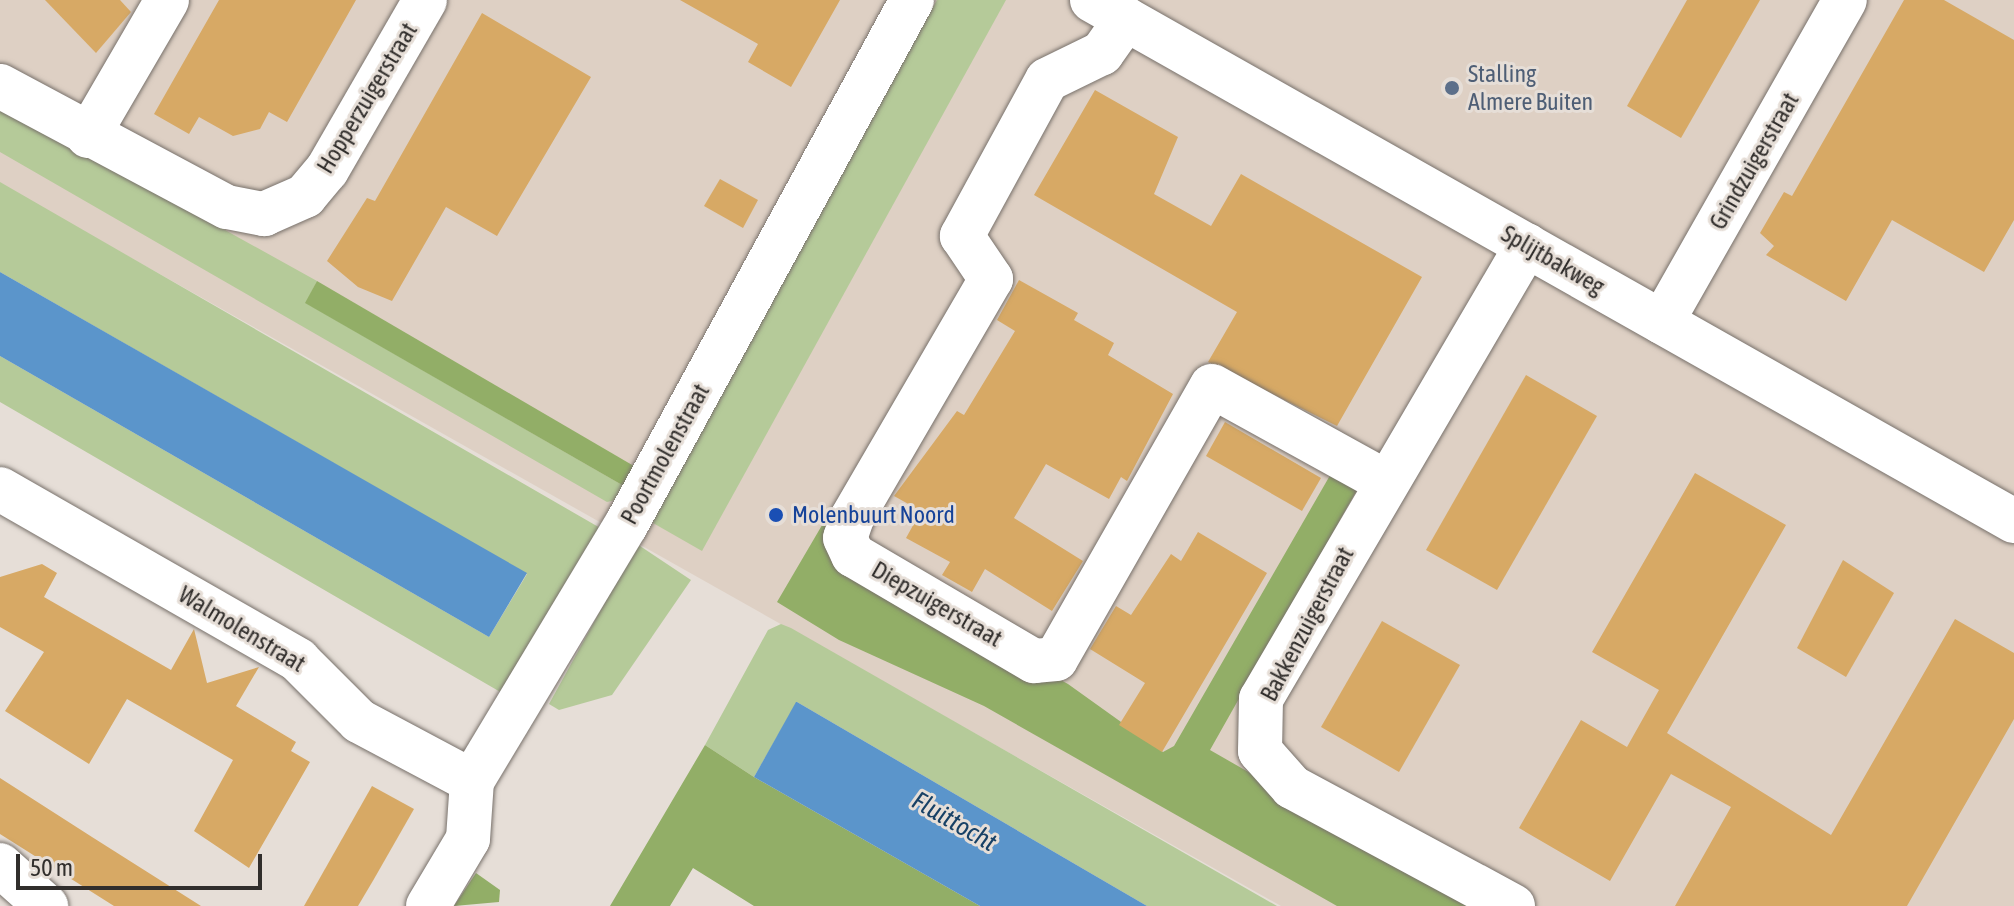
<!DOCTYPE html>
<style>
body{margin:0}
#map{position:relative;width:2014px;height:906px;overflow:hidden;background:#e6ded7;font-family:"Asap Condensed",sans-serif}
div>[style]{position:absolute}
.built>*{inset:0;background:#ded0c4}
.green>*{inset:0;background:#b5ca99}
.forest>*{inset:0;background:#92ae67}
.water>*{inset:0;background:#5b95cb}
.building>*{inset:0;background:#d7a965}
.roads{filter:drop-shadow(0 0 2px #78716b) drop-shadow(0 0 2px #78716b)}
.minor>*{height:44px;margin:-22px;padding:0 22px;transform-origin:22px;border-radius:22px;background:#fff}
.dots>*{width:22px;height:22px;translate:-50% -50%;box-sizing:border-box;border:4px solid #e6ded7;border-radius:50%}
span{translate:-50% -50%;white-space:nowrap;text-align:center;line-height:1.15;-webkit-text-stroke:6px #e6ded7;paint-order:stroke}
.service-label{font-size:24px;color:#4e5e75}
.left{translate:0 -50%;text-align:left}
.street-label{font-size:24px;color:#312e2c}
.transit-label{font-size:24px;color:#164399}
.water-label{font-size:26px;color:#174166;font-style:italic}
.scale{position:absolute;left:16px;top:854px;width:246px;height:36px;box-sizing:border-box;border:4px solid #312e2c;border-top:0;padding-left:10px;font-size:24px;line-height:28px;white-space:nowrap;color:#312e2c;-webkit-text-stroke:6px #e6ded7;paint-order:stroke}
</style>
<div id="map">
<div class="built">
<i style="clip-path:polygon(0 0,2014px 0,2014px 906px,1281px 906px,0 184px)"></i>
</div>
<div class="green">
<i style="clip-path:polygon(937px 0,1006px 0,702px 551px,653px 523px,654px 512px)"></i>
<i style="clip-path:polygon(0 105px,317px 281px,306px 303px,629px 489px,624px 498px,607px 502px,0 152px)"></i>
<i style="clip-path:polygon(0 182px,602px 529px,509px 697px,0 402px,0 356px,489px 637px,527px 574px,0 272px)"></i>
<i style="clip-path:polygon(637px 544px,691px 580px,612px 695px,559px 710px,549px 704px)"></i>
<i style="clip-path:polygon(781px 624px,791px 628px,1277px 906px,1147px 906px,797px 702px,754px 777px,705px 745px,768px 630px)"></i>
</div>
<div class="forest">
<i style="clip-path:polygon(317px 281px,639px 469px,629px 489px,305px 303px)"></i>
<i style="clip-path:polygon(1336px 465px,1362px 481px,1210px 750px,1482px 906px,1337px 906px,984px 706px,839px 640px,777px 602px,828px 515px,841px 522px,851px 565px,1068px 684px,1163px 752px,1174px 746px)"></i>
<i style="clip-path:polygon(705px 745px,754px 777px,980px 906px,754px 906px,693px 868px,670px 906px,610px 906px)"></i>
<i style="clip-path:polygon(476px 873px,500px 890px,499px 902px,454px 906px)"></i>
</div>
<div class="water">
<i style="clip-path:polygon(0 272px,527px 573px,489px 637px,0 356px)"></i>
<i style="clip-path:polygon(796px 702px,797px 702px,1147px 906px,980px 906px,754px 777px)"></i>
</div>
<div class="building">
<i style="clip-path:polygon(45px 0,120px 0,131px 12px,96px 53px)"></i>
<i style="clip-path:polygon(219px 0,356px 0,287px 122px,269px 112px,260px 129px,233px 136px,199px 117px,189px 134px,154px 114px)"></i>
<i style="clip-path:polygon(680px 0,840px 0,791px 87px,748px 62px,758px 44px)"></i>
<i style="clip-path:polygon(1687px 0,1760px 0,1681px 138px,1627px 106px)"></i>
<i style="clip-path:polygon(1904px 0,1944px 0,2014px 40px,2014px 220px,1984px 272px,1892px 220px,1846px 301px,1766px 255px,1774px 246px,1760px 233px,1784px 192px,1792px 196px)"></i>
<i style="clip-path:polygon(482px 13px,591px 77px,497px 236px,446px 207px,392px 301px,358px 287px,327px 261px,367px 198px,375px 201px)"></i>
<i style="clip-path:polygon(1095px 90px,1178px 137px,1154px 194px,1211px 226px,1241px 174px,1422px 277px,1337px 426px,1208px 362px,1237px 312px,1034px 195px)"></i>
<i style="clip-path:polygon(720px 179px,758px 200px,743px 228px,704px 206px)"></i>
<i style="clip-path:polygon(1019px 280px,1078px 313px,1074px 320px,1114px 343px,1108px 355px,1173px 394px,1127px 481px,1121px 477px,1109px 499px,1046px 464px,1014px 518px,1083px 561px,1052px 611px,985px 569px,972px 592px,942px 575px,950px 562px,906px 538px,921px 511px,894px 496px,957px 411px,964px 415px,1015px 331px,997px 320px)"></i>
<i style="clip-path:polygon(1526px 375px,1597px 416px,1497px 590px,1426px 550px)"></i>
<i style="clip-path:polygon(1225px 422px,1321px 478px,1302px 511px,1206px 456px)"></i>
<i style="clip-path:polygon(1695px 473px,1786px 525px,1667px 733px,1831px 835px,1955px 619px,2014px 653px,2014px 719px,1907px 906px,1675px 906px,1731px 807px,1671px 774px,1610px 881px,1519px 828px,1581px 720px,1627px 747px,1659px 690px,1592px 652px)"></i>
<i style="clip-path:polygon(1198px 532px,1267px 573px,1162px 752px,1119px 725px,1145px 683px,1090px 649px,1116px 606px,1131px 615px,1171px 554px,1181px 561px)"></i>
<i style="clip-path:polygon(1843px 560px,1894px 593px,1846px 677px,1797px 648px)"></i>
<i style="clip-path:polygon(42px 564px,57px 573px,44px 597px,171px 670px,194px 629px,207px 683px,259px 667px,236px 706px,296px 742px,291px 751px,310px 762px,249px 868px,194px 831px,233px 760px,127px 699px,89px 764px,5px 711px,44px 652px,0 627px,0 577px)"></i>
<i style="clip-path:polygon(1382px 621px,1460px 665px,1399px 772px,1321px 727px)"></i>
<i style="clip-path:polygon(0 778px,92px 837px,201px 906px,114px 906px,0 834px)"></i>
<i style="clip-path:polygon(372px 786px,414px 809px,374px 879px,358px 906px,304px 906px)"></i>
</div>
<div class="roads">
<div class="minor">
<i style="left:1092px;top:0;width:1059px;rotate:29.47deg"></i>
<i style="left:1126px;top:19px;width:42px;rotate:125.2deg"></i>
<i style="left:1102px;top:53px;width:61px;rotate:153.9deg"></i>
<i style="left:1047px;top:80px;width:178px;rotate:118.6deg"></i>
<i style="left:962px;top:236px;width:52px;rotate:56deg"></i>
<i style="left:991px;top:279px;width:276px;rotate:120.2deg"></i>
<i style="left:852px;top:518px;width:21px;rotate:109deg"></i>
<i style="left:845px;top:538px;width:19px;rotate:65deg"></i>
<i style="left:853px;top:555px;width:210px;rotate:30.4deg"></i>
<i style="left:1034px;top:661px;width:22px;rotate:-5deg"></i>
<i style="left:1056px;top:659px;width:314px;rotate:-60.3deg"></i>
<i style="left:1212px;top:386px;width:199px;rotate:28.9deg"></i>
<i style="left:0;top:86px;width:257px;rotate:28.1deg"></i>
<i style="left:227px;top:207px;width:38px;rotate:11deg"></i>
<i style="left:264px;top:214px;width:45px;rotate:-23.7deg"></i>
<i style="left:305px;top:196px;width:34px;rotate:-50deg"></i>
<i style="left:327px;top:170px;width:196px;rotate:-60deg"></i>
<i style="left:88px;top:136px;width:157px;rotate:-59.8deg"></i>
<i style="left:1662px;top:322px;width:370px;rotate:-60.4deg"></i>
<i style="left:0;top:489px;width:344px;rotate:29.8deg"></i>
<i style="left:298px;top:660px;width:86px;rotate:45deg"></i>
<i style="left:359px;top:721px;width:128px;rotate:28deg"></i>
<i style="left:0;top:865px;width:62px;rotate:41.7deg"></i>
<i style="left:428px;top:906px;width:78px;rotate:-59.2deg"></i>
<i style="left:468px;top:839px;width:58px;rotate:-86.1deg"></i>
<i style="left:472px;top:781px;width:299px;rotate:-59deg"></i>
<i style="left:626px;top:525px;width:598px;rotate:-61.42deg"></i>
<i style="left:1513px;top:906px;width:251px;rotate:-151.7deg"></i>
<i style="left:1292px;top:787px;width:48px;rotate:-131.6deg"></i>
<i style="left:1260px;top:751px;width:52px;rotate:-88.9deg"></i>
<i style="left:1261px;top:699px;width:526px;rotate:-59.63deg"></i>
</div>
</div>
<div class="dots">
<i style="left:1452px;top:88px;background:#5c6f8a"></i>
<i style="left:776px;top:515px;background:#1a4fb4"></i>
</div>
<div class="service-label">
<span class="left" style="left:1468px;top:88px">Stalling<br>Almere Buiten</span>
</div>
<div class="street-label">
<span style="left:367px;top:98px;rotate:-59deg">Hopperzuigerstraat</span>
<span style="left:1754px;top:161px;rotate:-60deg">Grindzuigerstraat</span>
<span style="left:1553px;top:260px;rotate:30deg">Splijtbakweg</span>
<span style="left:665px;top:454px;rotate:-61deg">Poortmolenstraat</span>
<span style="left:937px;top:604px;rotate:30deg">Diepzuigerstraat</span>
<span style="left:1307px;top:624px;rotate:-62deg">Bakkenzuigerstraat</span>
<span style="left:242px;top:629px;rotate:31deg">Walmolenstraat</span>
</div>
<div class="transit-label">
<span class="left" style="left:792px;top:515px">Molenbuurt Noord</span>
</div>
<div class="water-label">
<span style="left:954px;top:822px;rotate:30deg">Fluittocht</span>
</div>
<div class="scale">50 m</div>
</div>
